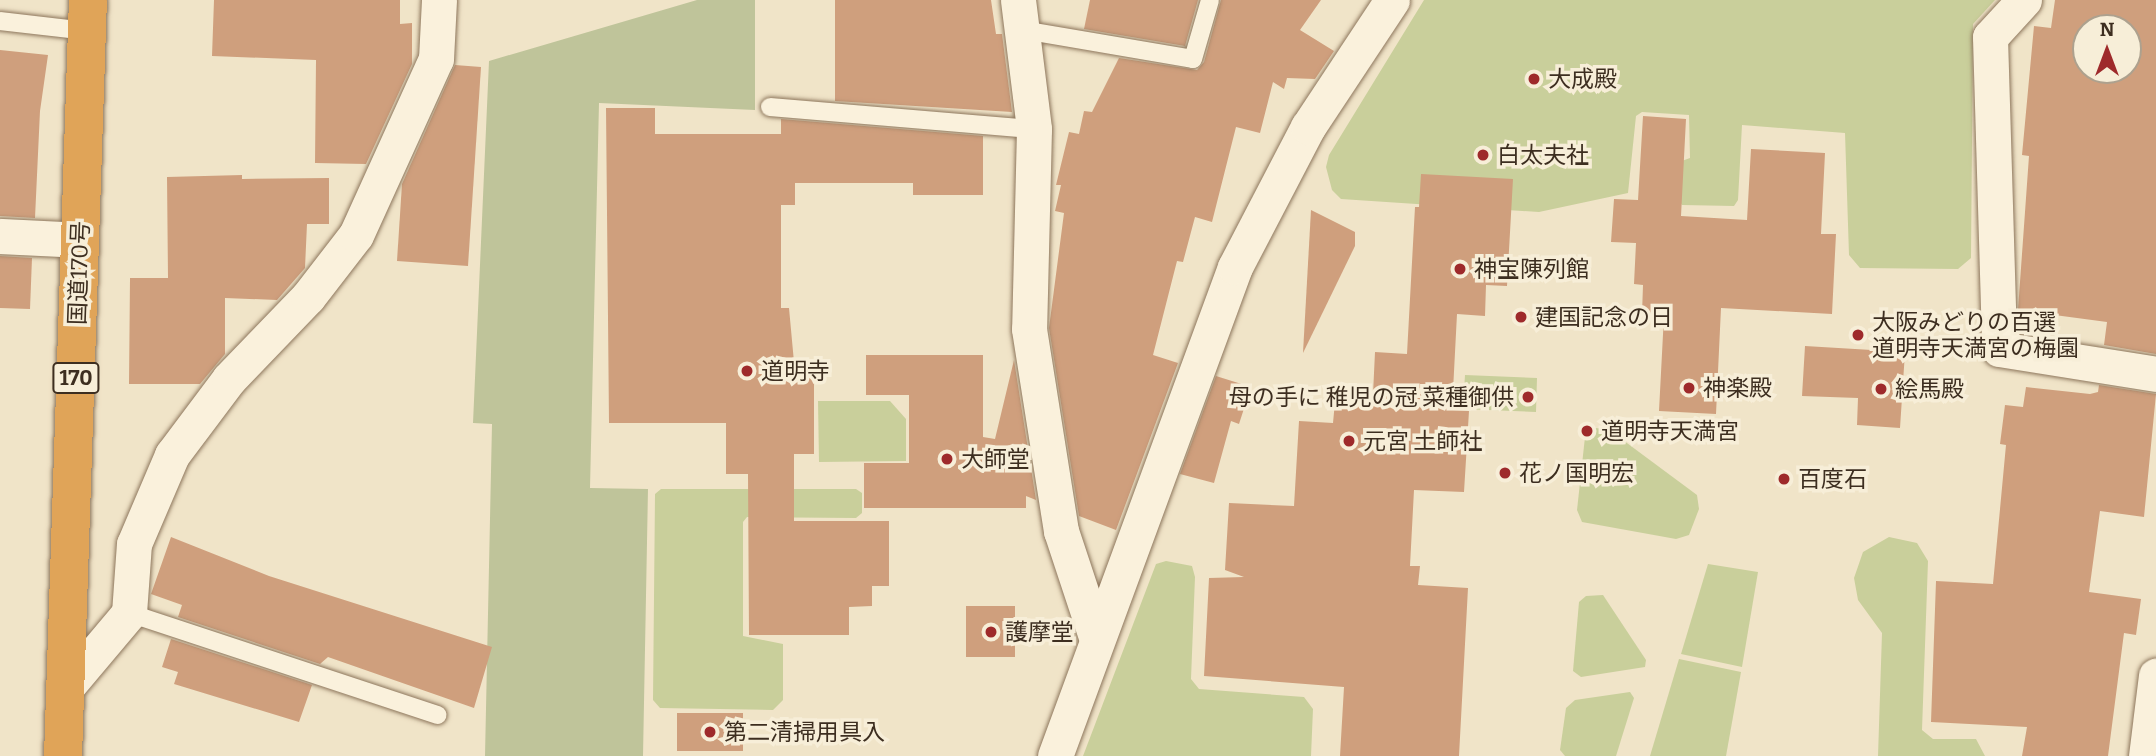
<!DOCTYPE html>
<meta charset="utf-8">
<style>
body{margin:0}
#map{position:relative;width:2156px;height:756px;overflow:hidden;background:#f0e4c8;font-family:Bitter,"Noto Sans JP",serif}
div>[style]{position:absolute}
.green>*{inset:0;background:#c9cf9b}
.cemetery>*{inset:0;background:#bfc49a}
.building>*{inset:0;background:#cf9f7d}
.roads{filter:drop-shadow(0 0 2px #8d765c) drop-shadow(0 0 2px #8d765c)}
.lane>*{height:18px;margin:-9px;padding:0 9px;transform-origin:9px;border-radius:9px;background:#faf1dc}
.street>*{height:35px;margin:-17.5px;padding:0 17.5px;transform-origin:17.5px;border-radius:17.5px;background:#faf1dc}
.highway>*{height:38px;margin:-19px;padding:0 19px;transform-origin:19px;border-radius:19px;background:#e0a458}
.dots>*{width:19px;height:19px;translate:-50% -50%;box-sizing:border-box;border:4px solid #f7eed8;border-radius:50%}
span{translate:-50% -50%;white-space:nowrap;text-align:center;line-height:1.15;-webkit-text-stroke:7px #f7eed8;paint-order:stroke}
.shield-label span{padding:2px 5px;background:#f7eed8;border:2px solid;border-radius:5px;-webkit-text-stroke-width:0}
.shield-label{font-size:21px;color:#3d2e20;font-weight:700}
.poi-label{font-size:23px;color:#3d2e20}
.left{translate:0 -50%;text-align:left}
.right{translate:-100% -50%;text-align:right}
.street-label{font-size:23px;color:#3d2e20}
.north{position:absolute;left:2072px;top:14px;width:70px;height:70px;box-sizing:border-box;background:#f7eed8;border:2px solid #ada18e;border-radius:50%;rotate:0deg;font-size:19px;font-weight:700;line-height:28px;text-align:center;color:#3d2e20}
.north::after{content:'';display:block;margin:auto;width:24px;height:32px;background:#9e2a2b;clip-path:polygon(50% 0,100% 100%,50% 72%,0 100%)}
</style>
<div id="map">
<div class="green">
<i style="clip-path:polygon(1424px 0,1995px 0,1973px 24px,1971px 258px,1958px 269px,1860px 268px,1849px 255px,1845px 133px,1742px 125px,1738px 200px,1734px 206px,1682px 205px,1677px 199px,1679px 162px,1690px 158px,1689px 115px,1642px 112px,1636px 116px,1628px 193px,1539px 212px,1341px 199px,1332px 190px,1326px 167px,1329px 155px)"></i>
<i style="clip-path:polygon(1465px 375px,1537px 378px,1536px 412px,1463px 409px)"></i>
<i style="clip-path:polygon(890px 401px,906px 419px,906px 461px,819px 462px,818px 401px)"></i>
<i style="clip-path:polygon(1594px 428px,1608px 429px,1697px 495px,1699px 509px,1689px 535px,1676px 539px,1582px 522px,1577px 510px,1585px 437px)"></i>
<i style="clip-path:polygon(661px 489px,856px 489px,862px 493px,862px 513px,856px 518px,747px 517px,743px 522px,743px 636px,783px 644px,783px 700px,773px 710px,660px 708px,653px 700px,655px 494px)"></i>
<i style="clip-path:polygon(1889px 537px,1917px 543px,1928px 561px,1922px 730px,1933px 739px,1976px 739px,1985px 756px,1878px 756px,1882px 633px,1858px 600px,1854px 578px,1863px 552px)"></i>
<i style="clip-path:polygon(1166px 561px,1192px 566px,1195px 577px,1191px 679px,1199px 689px,1304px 697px,1313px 709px,1311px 756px,1083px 756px,1156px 564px)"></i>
<i style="clip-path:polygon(1708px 564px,1758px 572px,1742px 667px,1681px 654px)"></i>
<i style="clip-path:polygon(1603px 595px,1646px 660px,1645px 667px,1581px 677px,1573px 671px,1579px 602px,1586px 596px)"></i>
<i style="clip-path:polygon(1679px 659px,1741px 672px,1726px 756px,1650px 756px)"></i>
<i style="clip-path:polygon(1630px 692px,1634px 698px,1616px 756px,1565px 756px,1560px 750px,1566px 708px,1575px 700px)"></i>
</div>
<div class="cemetery">
<i style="clip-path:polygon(697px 0,755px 0,755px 110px,599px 103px,590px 488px,648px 489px,643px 756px,485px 756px,492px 424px,473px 423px,489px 61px)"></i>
</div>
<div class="building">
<i style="clip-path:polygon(214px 0,400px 0,400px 24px,412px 23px,412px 64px,366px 164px,315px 163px,316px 60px,212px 56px)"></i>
<i style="clip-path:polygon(835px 0,991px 0,996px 34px,1002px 34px,1012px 112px,835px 101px)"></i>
<i style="clip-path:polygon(1090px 0,1198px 0,1185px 46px,1084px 29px)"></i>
<i style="clip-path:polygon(1221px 0,1321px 0,1300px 30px,1334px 51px,1315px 79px,1287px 78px,1284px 89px,1273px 82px,1260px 133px,1236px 127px,1212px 222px,1195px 217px,1183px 262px,1177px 261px,1153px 355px,1178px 363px,1116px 530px,1079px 516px,1049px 328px,1064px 213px,1055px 211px,1061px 185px,1056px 185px,1069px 132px,1079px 134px,1084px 111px,1092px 112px,1119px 58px,1197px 70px,1204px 62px)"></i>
<i style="clip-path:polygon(evenodd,2055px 0,2156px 0,2156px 354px,2104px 345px,2107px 322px,2018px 310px,2029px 156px,2022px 155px,2034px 26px,2051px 28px,2055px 0,2086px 28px,2128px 28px,2128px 70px,2086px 70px,2086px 28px)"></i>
<i style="clip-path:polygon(0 50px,48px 55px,40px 111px,35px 218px,0 216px)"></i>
<i style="clip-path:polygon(455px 65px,481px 67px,468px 266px,397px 261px,402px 184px)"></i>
<i style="clip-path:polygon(606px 108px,655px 108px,655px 134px,781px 134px,781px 119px,983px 136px,983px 195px,913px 195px,913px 183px,795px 183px,795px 205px,781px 205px,781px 308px,789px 308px,795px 373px,814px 373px,814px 454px,794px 454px,794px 521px,889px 521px,889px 586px,872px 586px,872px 606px,849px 607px,849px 635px,749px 635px,748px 474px,726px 474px,726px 423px,609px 423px)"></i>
<i style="clip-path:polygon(1643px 116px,1686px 119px,1681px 216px,1747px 220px,1751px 149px,1825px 153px,1821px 234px,1836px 234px,1832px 314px,1721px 308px,1716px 414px,1659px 411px,1664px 315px,1642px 314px,1643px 285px,1634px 284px,1636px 243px,1611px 242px,1614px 199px,1638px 200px)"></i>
<i style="clip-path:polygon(1421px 174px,1513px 179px,1507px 286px,1486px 285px,1485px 316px,1457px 314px,1452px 410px,1469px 411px,1464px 492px,1414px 490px,1410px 566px,1420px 566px,1418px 585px,1468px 588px,1459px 756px,1340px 756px,1344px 687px,1204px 676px,1209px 578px,1244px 577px,1225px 570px,1229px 503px,1294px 506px,1299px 421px,1333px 423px,1336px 391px,1373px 394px,1375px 352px,1407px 354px,1415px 207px,1419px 207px)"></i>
<i style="clip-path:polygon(242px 175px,242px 179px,329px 178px,329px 224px,307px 224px,305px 268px,277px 300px,225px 298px,225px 354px,200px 384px,129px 384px,130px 278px,168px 278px,167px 177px)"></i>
<i style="clip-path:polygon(1311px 210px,1355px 232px,1355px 246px,1303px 353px)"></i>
<i style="clip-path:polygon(0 256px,32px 258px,30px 309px,0 308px)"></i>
<i style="clip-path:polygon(1805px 346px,1905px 352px,1900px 428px,1857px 425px,1858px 398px,1802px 396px)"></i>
<i style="clip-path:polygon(866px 355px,983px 355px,983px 437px,995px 439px,1014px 360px,1036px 500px,1026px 496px,1026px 508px,864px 508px,864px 463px,909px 463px,909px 395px,866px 395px)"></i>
<i style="clip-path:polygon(1216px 376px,1251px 387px,1239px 424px,1231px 421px,1214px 483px,1180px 474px)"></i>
<i style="clip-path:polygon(2099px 385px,2156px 394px,2144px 517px,2100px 511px,2089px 592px,2141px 599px,2136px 635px,2124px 633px,2108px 756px,2022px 756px,2027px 727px,1931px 722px,1936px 581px,1993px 584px,2006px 445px,2000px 444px,2005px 405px,2023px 407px,2026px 387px,2090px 394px,2098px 392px)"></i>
<i style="clip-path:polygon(171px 537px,269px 576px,492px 647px,474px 708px,328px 657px,320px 664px,178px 617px,182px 605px,151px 594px)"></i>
<i style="clip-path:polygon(966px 606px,1015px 606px,1015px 657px,966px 657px)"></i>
<i style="clip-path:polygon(171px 639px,312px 685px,299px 722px,174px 684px,178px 672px,162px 667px)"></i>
<i style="clip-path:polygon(677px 713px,743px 713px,743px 751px,677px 751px)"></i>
</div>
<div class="roads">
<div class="lane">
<i style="left:0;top:21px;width:88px;rotate:6.6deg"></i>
<i style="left:1023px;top:30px;width:172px;rotate:9.7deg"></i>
<i style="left:1193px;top:59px;width:61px;rotate:-73.9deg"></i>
<i style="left:770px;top:107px;width:265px;rotate:4.8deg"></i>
<i style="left:129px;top:613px;width:325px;rotate:18.3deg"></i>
</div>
<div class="street">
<i style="left:1018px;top:0;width:130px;rotate:82.9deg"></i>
<i style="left:1034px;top:129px;width:200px;rotate:91.4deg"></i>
<i style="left:1029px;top:329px;width:205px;rotate:81deg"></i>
<i style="left:1061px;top:531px;width:112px;rotate:71.7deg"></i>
<i style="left:2024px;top:0;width:50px;rotate:132.6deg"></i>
<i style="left:1990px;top:37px;width:312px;rotate:88.3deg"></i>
<i style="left:1999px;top:349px;width:159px;rotate:9deg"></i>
<i style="left:0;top:236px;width:81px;rotate:2.8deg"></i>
<i style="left:65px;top:689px;width:99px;rotate:-49.9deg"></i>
<i style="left:129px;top:613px;width:69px;rotate:-85.9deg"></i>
<i style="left:134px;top:544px;width:97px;rotate:-66.9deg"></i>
<i style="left:172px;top:455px;width:95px;rotate:-53.1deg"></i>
<i style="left:229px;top:379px;width:114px;rotate:-46.1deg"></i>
<i style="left:308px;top:297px;width:78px;rotate:-52.3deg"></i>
<i style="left:356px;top:235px;width:193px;rotate:-65.6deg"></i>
<i style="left:436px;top:59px;width:59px;rotate:-87.1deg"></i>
<i style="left:1055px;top:756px;width:521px;rotate:-69.79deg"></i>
<i style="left:1235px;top:267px;width:158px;rotate:-62.5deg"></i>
<i style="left:1308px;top:127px;width:152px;rotate:-56.5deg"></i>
<i style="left:2146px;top:756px;width:81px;rotate:-82.9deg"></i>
</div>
<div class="highway">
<i style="left:63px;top:756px;width:756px;rotate:-88.11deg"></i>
</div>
</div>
<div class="dots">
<i style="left:1534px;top:79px;background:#9e2a2b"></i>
<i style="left:1483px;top:155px;background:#9e2a2b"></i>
<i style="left:1460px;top:269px;background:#9e2a2b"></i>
<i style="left:1521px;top:317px;background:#9e2a2b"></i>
<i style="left:1858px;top:335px;background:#9e2a2b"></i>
<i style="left:747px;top:371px;background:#9e2a2b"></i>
<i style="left:1689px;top:388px;background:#9e2a2b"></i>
<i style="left:1881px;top:389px;background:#9e2a2b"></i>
<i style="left:1528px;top:397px;background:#9e2a2b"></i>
<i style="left:1587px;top:431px;background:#9e2a2b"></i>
<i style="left:1349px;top:441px;background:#9e2a2b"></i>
<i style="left:947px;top:459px;background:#9e2a2b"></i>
<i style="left:1505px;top:473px;background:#9e2a2b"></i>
<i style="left:1784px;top:479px;background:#9e2a2b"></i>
<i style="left:991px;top:632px;background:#9e2a2b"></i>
<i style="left:710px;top:732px;background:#9e2a2b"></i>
</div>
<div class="shield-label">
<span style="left:76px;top:378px">170</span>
</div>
<div class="poi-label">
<span class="left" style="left:1548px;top:79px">大成殿</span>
<span class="left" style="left:1497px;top:155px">白太夫社</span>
<span class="left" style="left:1474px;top:269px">神宝陳列館</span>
<span class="left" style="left:1535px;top:317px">建国記念の日</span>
<span class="left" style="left:1872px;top:335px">大阪みどりの百選<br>道明寺天満宮の梅園</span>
<span class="left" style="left:761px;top:371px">道明寺</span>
<span class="left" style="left:1703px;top:388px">神楽殿</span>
<span class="left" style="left:1895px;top:389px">絵馬殿</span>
<span class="right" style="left:1514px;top:397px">母の手に 稚児の冠 菜種御供</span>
<span class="left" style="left:1601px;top:431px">道明寺天満宮</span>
<span class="left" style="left:1363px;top:441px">元宮 土師社</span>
<span class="left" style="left:961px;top:459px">大師堂</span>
<span class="left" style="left:1519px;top:473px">花ノ国明宏</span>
<span class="left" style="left:1798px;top:479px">百度石</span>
<span class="left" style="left:1005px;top:632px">護摩堂</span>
<span class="left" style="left:724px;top:732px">第二清掃用具入</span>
</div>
<div class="street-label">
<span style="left:79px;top:273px;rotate:-88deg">国道170号</span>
</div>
<div class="north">N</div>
</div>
